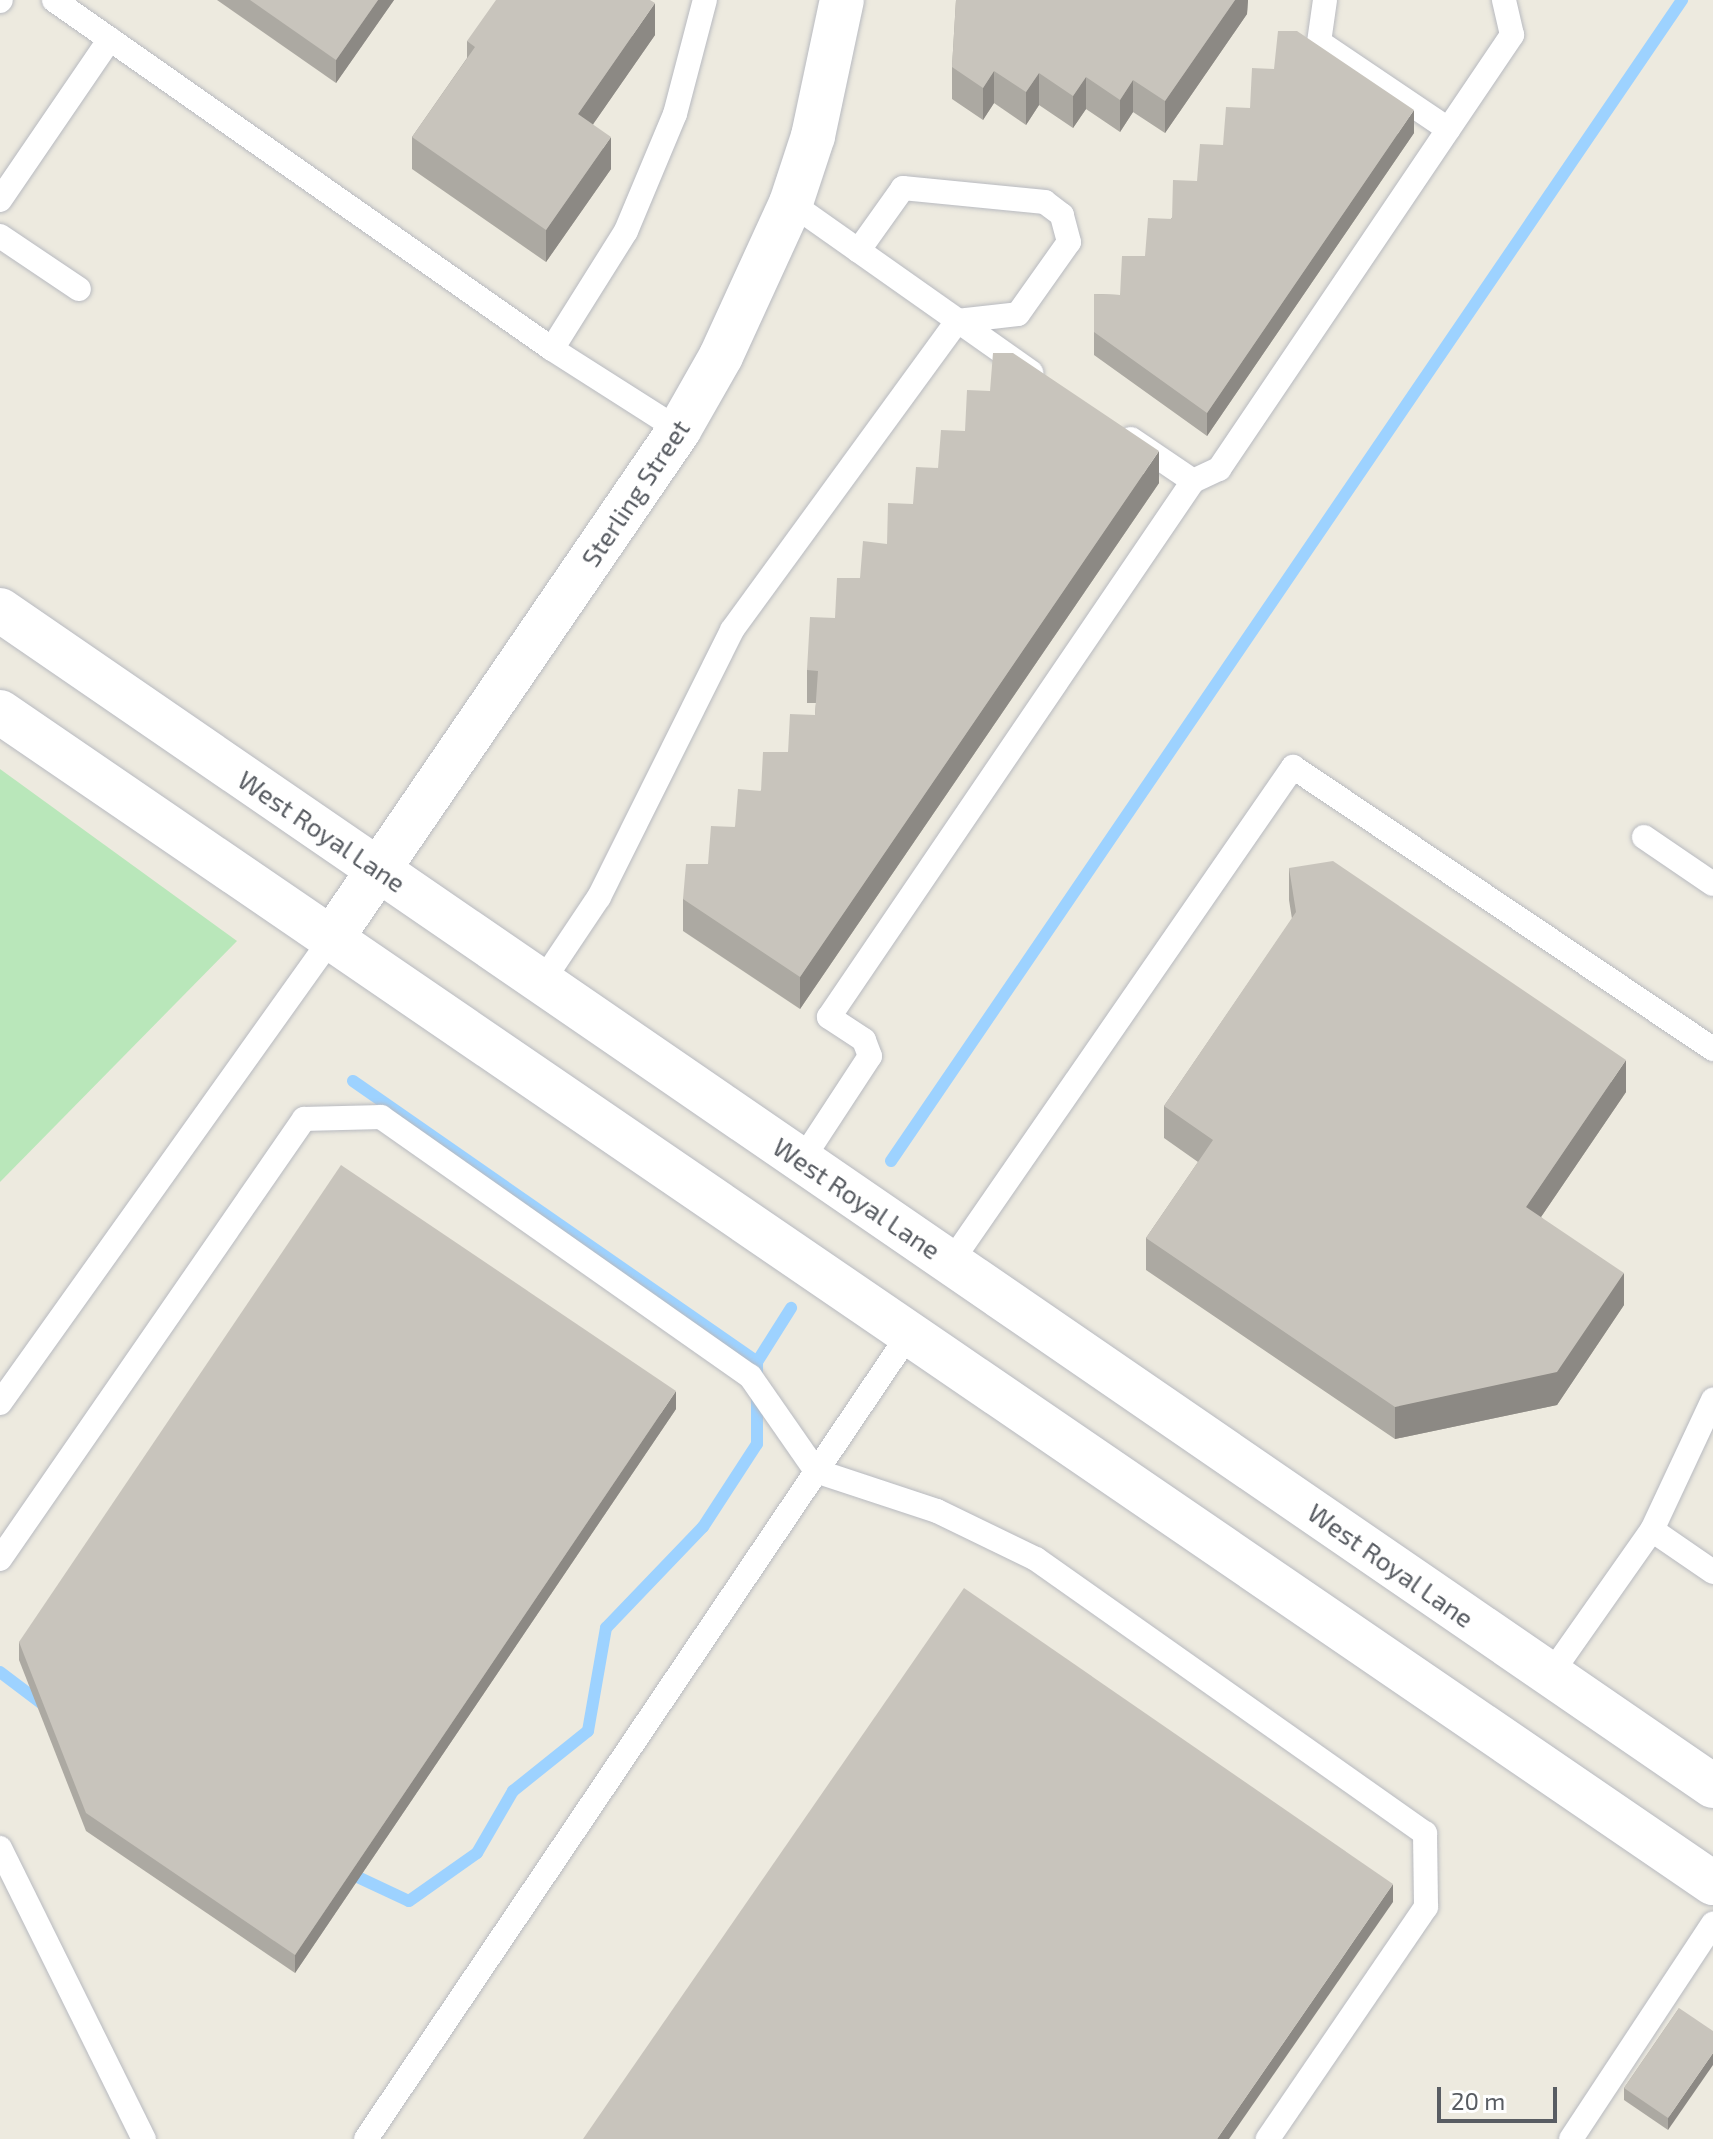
<!DOCTYPE html>
<style>
body{margin:0}
#map{position:relative;width:1713px;height:2139px;overflow:hidden;background:#edeadf;font-family:"Exo 2",sans-serif}
div>[style]{position:absolute}
.green>*{inset:0;background:#b9e7ba}
.stream>*{height:12px;margin:-6px;padding:0 6px;transform-origin:6px;border-radius:6px;background:#9dd2ff}
.roads{filter:drop-shadow(0 0 2px #b8bac0) drop-shadow(0 0 2px #b8bac0)}
.service>*{height:24px;margin:-12px;padding:0 12px;transform-origin:12px;border-radius:12px;background:#fff}
.minor>*{height:44px;margin:-22px;padding:0 22px;transform-origin:22px;border-radius:22px;background:#fff}
.secondary>*{height:44px;margin:-22px;padding:0 22px;transform-origin:22px;border-radius:22px;background:#fff}
.wall>*{inset:0;background:#aca9a2}
.shaded-wall>*{inset:0;background:#8c8984}
.building>*{inset:0;background:#c8c4bc}
span{translate:-50% -50%;white-space:nowrap;text-align:center;line-height:1.15;-webkit-text-stroke:7px #fff;paint-order:stroke}
.street-label{font-size:26px;color:#585c62}
.scale{position:absolute;left:1437px;top:2087px;width:120px;height:36px;box-sizing:border-box;border:4px solid #585c62;border-top:0;padding-left:10px;font-size:24px;line-height:28px;white-space:nowrap;color:#585c62;-webkit-text-stroke:6px #fff;paint-order:stroke}
</style>
<div id="map">
<div class="green">
<i style="clip-path:polygon(0 769px,237px 941px,0 1182px)"></i>
</div>
<div class="stream">
<i style="left:353px;top:1081px;width:492px;rotate:34.8deg"></i>
<i style="left:891px;top:1161px;width:1405px;rotate:-55.73deg"></i>
<i style="left:0;top:1672px;width:56px;rotate:37.1deg"></i>
<i style="left:347px;top:1872px;width:68px;rotate:25.1deg"></i>
<i style="left:409px;top:1901px;width:83px;rotate:-35.2deg"></i>
<i style="left:477px;top:1853px;width:72px;rotate:-59.9deg"></i>
<i style="left:513px;top:1791px;width:96px;rotate:-38.7deg"></i>
<i style="left:588px;top:1731px;width:105px;rotate:-80.1deg"></i>
<i style="left:606px;top:1628px;width:140px;rotate:-46.2deg"></i>
<i style="left:703px;top:1527px;width:99px;rotate:-57deg"></i>
<i style="left:757px;top:1444px;width:82px;rotate:-90deg"></i>
<i style="left:757px;top:1362px;width:64px;rotate:-57.8deg"></i>
</div>
<div class="roads">
<div class="service">
<i style="left:54px;top:0;width:608px;rotate:35.02deg"></i>
<i style="left:552px;top:349px;width:139px;rotate:-57.9deg"></i>
<i style="left:626px;top:231px;width:127px;rotate:-67.3deg"></i>
<i style="left:675px;top:114px;width:118px;rotate:-75.3deg"></i>
<i style="left:1325px;top:0;width:42px;rotate:98.1deg"></i>
<i style="left:1319px;top:42px;width:156px;rotate:34deg"></i>
<i style="left:0;top:1px;width:1px;rotate:-45deg"></i>
<i style="left:0;top:200px;width:195px;rotate:-55.7deg"></i>
<i style="left:791px;top:203px;width:294px;rotate:35.2deg"></i>
<i style="left:0;top:236px;width:95px;rotate:33.9deg"></i>
<i style="left:552px;top:349px;width:151px;rotate:32.5deg"></i>
<i style="left:1131px;top:439px;width:75px;rotate:34.1deg"></i>
<i style="left:1644px;top:837px;width:83px;rotate:34.3deg"></i>
<i style="left:542px;top:982px;width:102px;rotate:-56.2deg"></i>
<i style="left:599px;top:897px;width:298px;rotate:-63.5deg"></i>
<i style="left:732px;top:630px;width:382px;rotate:-53.9deg"></i>
<i style="left:957px;top:321px;width:61px;rotate:-6.5deg"></i>
<i style="left:1018px;top:314px;width:88px;rotate:-54.7deg"></i>
<i style="left:1069px;top:242px;width:28px;rotate:-105deg"></i>
<i style="left:1062px;top:215px;width:21px;rotate:-143deg"></i>
<i style="left:1045px;top:202px;width:143px;rotate:-174.4deg"></i>
<i style="left:903px;top:188px;width:77px;rotate:125.5deg"></i>
<i style="left:802px;top:1160px;width:124px;rotate:-56.8deg"></i>
<i style="left:870px;top:1056px;width:17px;rotate:-111deg"></i>
<i style="left:864px;top:1040px;width:42px;rotate:-146.7deg"></i>
<i style="left:829px;top:1017px;width:648px;rotate:-55.82deg"></i>
<i style="left:1193px;top:481px;width:29px;rotate:-25deg"></i>
<i style="left:1219px;top:469px;width:524px;rotate:-55.98deg"></i>
<i style="left:1512px;top:35px;width:36px;rotate:-103deg"></i>
<i style="left:951px;top:1262px;width:602px;rotate:-55.36deg"></i>
<i style="left:1293px;top:767px;width:506px;rotate:33.88deg"></i>
<i style="left:0;top:1403px;width:570px;rotate:-54.5deg"></i>
<i style="left:1652px;top:1530px;width:74px;rotate:34.5deg"></i>
<i style="left:0;top:1559px;width:535px;rotate:-55.36deg"></i>
<i style="left:304px;top:1119px;width:77px;rotate:-1.5deg"></i>
<i style="left:381px;top:1117px;width:451px;rotate:35.1deg"></i>
<i style="left:750px;top:1376px;width:116px;rotate:55.2deg"></i>
<i style="left:816px;top:1471px;width:127px;rotate:18.3deg"></i>
<i style="left:937px;top:1511px;width:110px;rotate:25.9deg"></i>
<i style="left:1036px;top:1559px;width:476px;rotate:35.2deg"></i>
<i style="left:1425px;top:1833px;width:74px;rotate:89.2deg"></i>
<i style="left:1426px;top:1907px;width:281px;rotate:124.3deg"></i>
<i style="left:1550px;top:1675px;width:177px;rotate:-54.9deg"></i>
<i style="left:1652px;top:1530px;width:144px;rotate:-64.9deg"></i>
<i style="left:0;top:1848px;width:325px;rotate:63.7deg"></i>
<i style="left:366px;top:2139px;width:971px;rotate:-56deg"></i>
<i style="left:1571px;top:2139px;width:258px;rotate:-56.6deg"></i>
</div>
<div class="minor">
<i style="left:331px;top:939px;width:617px;rotate:-55.64deg"></i>
<i style="left:679px;top:430px;width:85px;rotate:-60.4deg"></i>
<i style="left:721px;top:356px;width:168px;rotate:-65.4deg"></i>
<i style="left:791px;top:203px;width:71px;rotate:-71.8deg"></i>
<i style="left:813px;top:136px;width:139px;rotate:-78deg"></i>
</div>
<div class="secondary">
<i style="left:0;top:610px;width:2078px;rotate:34.47deg"></i>
<i style="left:0;top:712px;width:2075px;rotate:34.36deg"></i>
</div>
</div>
<div class="wall">
<i style="clip-path:polygon(217px 0,394px 0,336px 83px)"></i>
<i style="clip-path:polygon(956px 0,1248px 0,1247px 14px,1165px 133px,1133px 112px,1120px 132px,1086px 109px,1073px 128px,1039px 105px,1026px 125px,994px 103px,983px 120px,952px 99px,952px 67px)"></i>
<i style="clip-path:polygon(655px 35px,593px 124px,611px 169px,546px 262px,412px 169px,412px 137px,467px 58px,467px 41px)"></i>
<i style="clip-path:polygon(1414px 133px,1207px 436px,1094px 355px,1094px 294px,1120px 295px,1145px 256px,1223px 145px)"></i>
<i style="clip-path:polygon(990px 391px,1159px 483px,800px 1009px,683px 931px,683px 899px,815px 715px,816px 703px,807px 703px,807px 670px,835px 618px,860px 578px,887px 544px,913px 504px,965px 431px)"></i>
<i style="clip-path:polygon(1289px 868px,1626px 1092px,1541px 1217px,1624px 1305px,1557px 1405px,1395px 1439px,1146px 1270px,1146px 1238px,1198px 1162px,1164px 1138px,1164px 1106px,1292px 919px,1289px 900px)"></i>
<i style="clip-path:polygon(676px 1409px,295px 1973px,86px 1831px,19px 1660px,19px 1642px)"></i>
<i style="clip-path:polygon(1679px 2008px,1668px 2130px,1624px 2100px,1624px 2088px)"></i>
</div>
<div class="shaded-wall">
<i style="clip-path:polygon(378px 0,394px 0,336px 83px,336px 60px)"></i>
<i style="clip-path:polygon(1235px 0,1248px 0,1247px 14px,1165px 133px,1165px 101px)"></i>
<i style="clip-path:polygon(655px 3px,655px 35px,578px 146px,578px 114px)"></i>
<i style="clip-path:polygon(994px 71px,994px 103px,983px 120px,983px 88px)"></i>
<i style="clip-path:polygon(1039px 73px,1039px 105px,1026px 125px,1026px 92px)"></i>
<i style="clip-path:polygon(1086px 77px,1086px 109px,1073px 128px,1073px 96px)"></i>
<i style="clip-path:polygon(1133px 80px,1133px 112px,1120px 132px,1120px 100px)"></i>
<i style="clip-path:polygon(1414px 110px,1414px 133px,1207px 436px,1207px 413px)"></i>
<i style="clip-path:polygon(611px 137px,611px 169px,546px 262px,546px 230px)"></i>
<i style="clip-path:polygon(1159px 451px,1159px 483px,800px 1009px,800px 977px)"></i>
<i style="clip-path:polygon(1626px 1060px,1626px 1092px,1526px 1239px,1526px 1207px)"></i>
<i style="clip-path:polygon(1624px 1273px,1624px 1305px,1557px 1405px,1395px 1439px,1395px 1407px)"></i>
<i style="clip-path:polygon(676px 1391px,676px 1409px,295px 1973px,295px 1955px)"></i>
<i style="clip-path:polygon(1393px 1884px,1393px 1902px,1229px 2139px,1217px 2139px)"></i>
<i style="clip-path:polygon(1713px 2053px,1713px 2065px,1668px 2130px,1668px 2118px)"></i>
</div>
<div class="building">
<i style="clip-path:polygon(250px 0,378px 0,336px 60px)"></i>
<i style="clip-path:polygon(496px 0,650px 0,655px 3px,578px 114px,611px 137px,546px 230px,412px 137px,475px 47px,467px 41px)"></i>
<i style="clip-path:polygon(956px 0,1235px 0,1165px 101px,1133px 80px,1120px 100px,1086px 77px,1073px 96px,1039px 73px,1026px 92px,994px 71px,983px 88px,952px 67px)"></i>
<i style="clip-path:polygon(1278px 31px,1297px 31px,1414px 110px,1207px 413px,1094px 332px,1094px 294px,1120px 295px,1122px 256px,1145px 256px,1148px 218px,1172px 219px,1173px 180px,1197px 181px,1200px 144px,1223px 145px,1226px 107px,1250px 108px,1252px 68px,1274px 69px)"></i>
<i style="clip-path:polygon(993px 353px,1013px 353px,1159px 451px,800px 977px,683px 899px,686px 864px,708px 864px,711px 826px,735px 827px,738px 789px,761px 791px,763px 752px,788px 752px,790px 714px,815px 715px,818px 671px,807px 670px,810px 617px,835px 618px,837px 578px,860px 578px,863px 541px,887px 544px,888px 503px,913px 504px,916px 467px,938px 468px,941px 430px,965px 431px,967px 390px,990px 391px)"></i>
<i style="clip-path:polygon(1333px 861px,1626px 1060px,1526px 1207px,1624px 1273px,1557px 1372px,1395px 1407px,1146px 1238px,1213px 1140px,1164px 1106px,1296px 912px,1289px 868px)"></i>
<i style="clip-path:polygon(341px 1165px,676px 1391px,295px 1955px,86px 1813px,19px 1642px)"></i>
<i style="clip-path:polygon(964px 1588px,1393px 1884px,1217px 2139px,583px 2139px)"></i>
<i style="clip-path:polygon(1679px 2008px,1713px 2031px,1713px 2053px,1668px 2118px,1624px 2088px)"></i>
</div>
<div class="street-label">
<span style="left:635px;top:493px;rotate:-56deg">Sterling Street</span>
<span style="left:322px;top:831px;rotate:34deg">West Royal Lane</span>
<span style="left:857px;top:1198px;rotate:34deg">West Royal Lane</span>
<span style="left:1391px;top:1565px;rotate:35deg">West Royal Lane</span>
</div>
<div class="scale">20 m</div>
</div>
